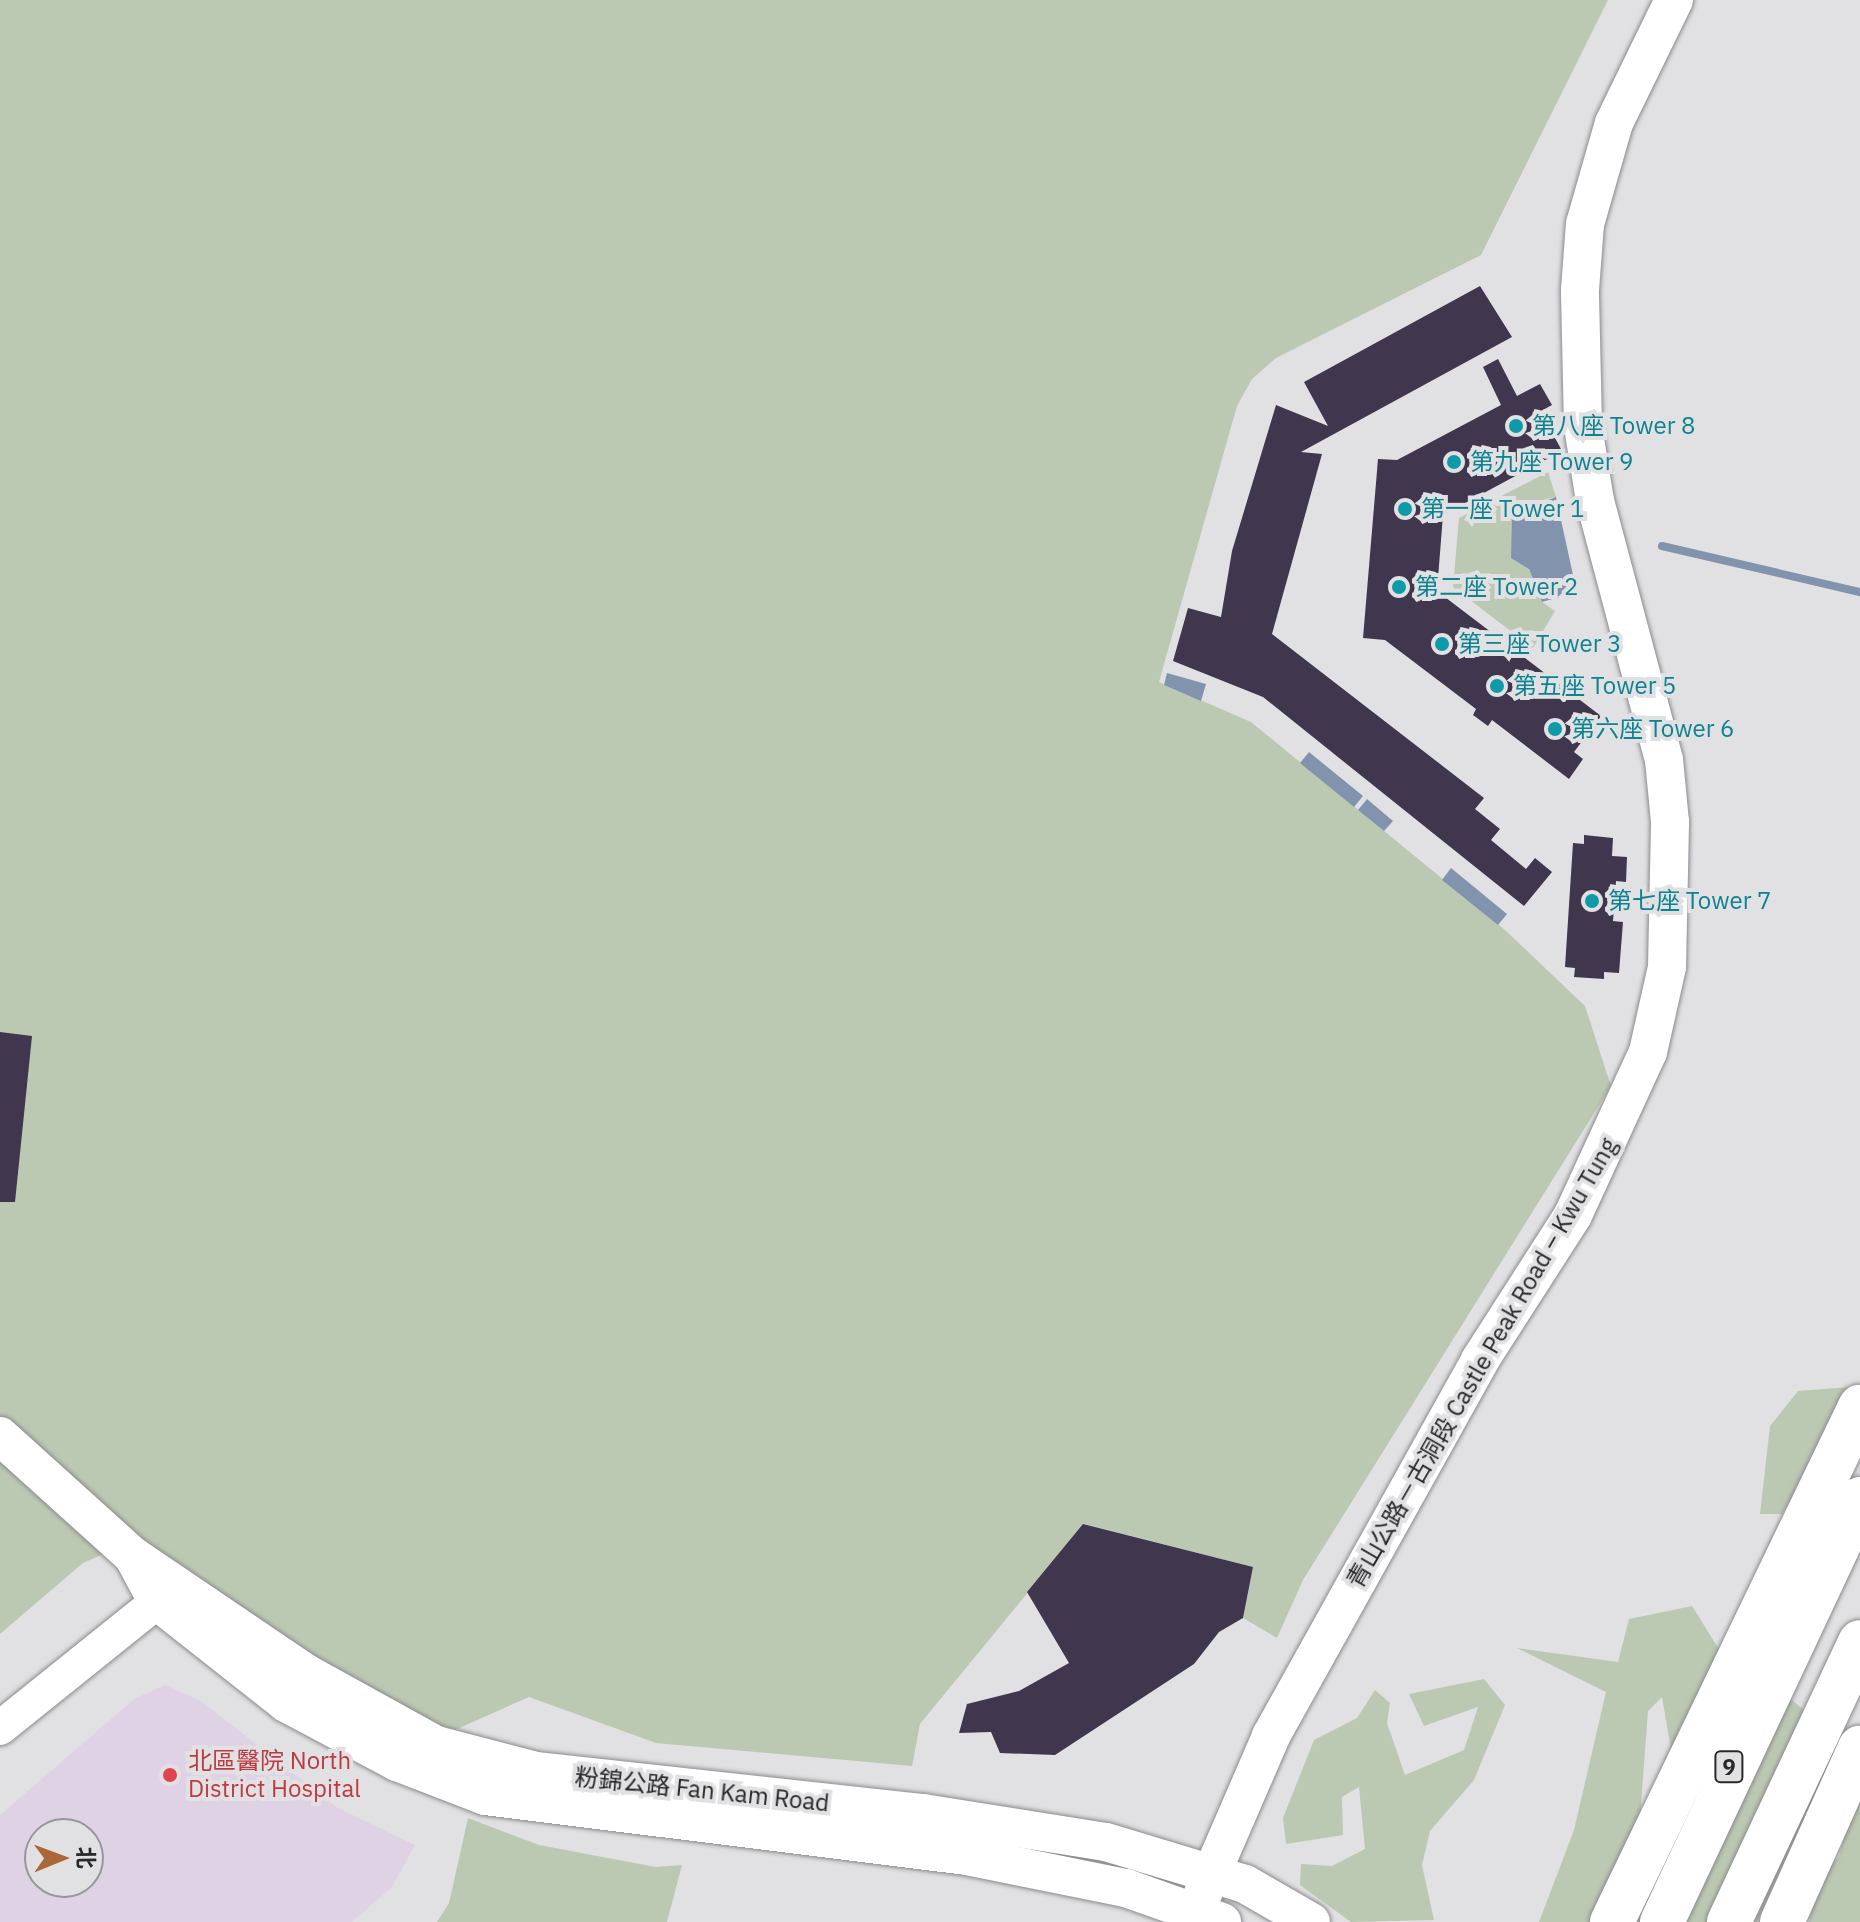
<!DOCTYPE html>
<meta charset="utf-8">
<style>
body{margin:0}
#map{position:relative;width:1860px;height:1922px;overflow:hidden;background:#e1e1e4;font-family:"IBM Plex Sans","Noto Sans SC",sans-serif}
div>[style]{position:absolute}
.medical>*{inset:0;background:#e0d2e5}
.green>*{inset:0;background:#bcc9b2}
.water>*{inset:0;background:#8294ad}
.stream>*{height:8px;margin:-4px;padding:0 4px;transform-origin:4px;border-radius:4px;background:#8294ad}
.building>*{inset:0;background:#40364e}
.roads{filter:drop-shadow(0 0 2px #8b8b8e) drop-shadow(0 0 2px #8b8b8e)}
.tertiary>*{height:34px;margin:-17px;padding:0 17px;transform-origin:17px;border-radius:17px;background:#fff}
.secondary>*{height:38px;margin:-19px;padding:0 19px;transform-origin:19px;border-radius:19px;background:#fff}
.motorway>*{height:44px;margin:-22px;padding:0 22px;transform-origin:22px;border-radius:22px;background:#fff}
.dots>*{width:22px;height:22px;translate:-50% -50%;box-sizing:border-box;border:4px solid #e1e1e4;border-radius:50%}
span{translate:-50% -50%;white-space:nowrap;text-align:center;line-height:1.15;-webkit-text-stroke:8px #e1e1e4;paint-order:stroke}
.shield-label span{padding:2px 6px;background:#e1e1e4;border:2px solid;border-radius:6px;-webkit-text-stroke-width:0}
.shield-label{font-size:22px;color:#282829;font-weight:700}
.culture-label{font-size:24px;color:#0d838f}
.left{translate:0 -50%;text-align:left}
.street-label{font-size:24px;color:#282829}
.health-label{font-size:24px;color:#be3a42}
.north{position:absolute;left:24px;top:1818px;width:80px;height:80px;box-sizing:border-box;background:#e1e1e4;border:2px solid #979799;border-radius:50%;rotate:89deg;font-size:22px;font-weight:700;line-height:32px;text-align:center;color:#282829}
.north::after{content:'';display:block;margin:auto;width:28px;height:36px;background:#ab6836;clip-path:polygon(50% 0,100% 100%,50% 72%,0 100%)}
</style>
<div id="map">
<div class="medical">
<i style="clip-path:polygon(evenodd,165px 1685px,201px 1701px,338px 1808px,415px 1845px,392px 1887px,352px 1922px,0 1922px,0 1815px,134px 1699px,165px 1685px,40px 1834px,88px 1834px,88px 1882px,40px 1882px,40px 1834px)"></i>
</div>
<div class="green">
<i style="clip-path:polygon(0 0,1608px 0,1481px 255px,1276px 358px,1252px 379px,1237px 406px,1159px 682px,1251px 722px,1505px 930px,1585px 1006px,1611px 1086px,1303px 1580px,1277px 1638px,1243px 1618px,1253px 1567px,1084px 1524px,920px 1724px,912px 1766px,656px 1743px,529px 1697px,439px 1737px,133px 1541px,83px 1563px,0 1634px)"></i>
<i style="clip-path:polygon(1548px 472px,1556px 497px,1525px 504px,1529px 569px,1542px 602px,1555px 611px,1533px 648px,1453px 587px,1459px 518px)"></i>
<i style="clip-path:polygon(1849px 1387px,1840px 1420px,1782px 1514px,1760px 1514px,1770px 1426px,1798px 1391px)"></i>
<i style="clip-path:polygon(1692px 1606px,1720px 1651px,1671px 1750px,1662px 1697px,1648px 1711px,1640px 1818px,1617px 1922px,1539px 1922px,1574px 1830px,1606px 1692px,1517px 1648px,1618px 1662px,1629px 1619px)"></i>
<i style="clip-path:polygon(1762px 1676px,1835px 1735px,1757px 1922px,1647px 1922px)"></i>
<i style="clip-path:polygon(1484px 1679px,1505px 1705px,1474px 1780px,1430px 1831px,1422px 1865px,1434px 1920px,1351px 1922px,1300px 1885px,1301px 1864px,1332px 1866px,1365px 1849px,1359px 1787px,1342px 1797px,1343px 1835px,1286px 1844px,1283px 1818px,1314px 1740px,1357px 1718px,1375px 1690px,1390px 1703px,1387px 1723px,1405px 1775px,1464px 1750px,1478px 1707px,1424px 1726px,1409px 1694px)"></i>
<i style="clip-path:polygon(1860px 1775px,1860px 1922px,1809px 1922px,1815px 1880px,1839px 1857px)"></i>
<i style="clip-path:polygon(468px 1818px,539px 1845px,656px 1867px,682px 1865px,667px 1922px,437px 1922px,449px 1903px)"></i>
</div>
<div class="water">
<i style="clip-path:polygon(1556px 497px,1575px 584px,1573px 593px,1542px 602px,1529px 569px,1511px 558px,1512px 514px)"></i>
<i style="clip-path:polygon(1167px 673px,1206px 684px,1201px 701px,1164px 685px)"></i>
<i style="clip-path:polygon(1309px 752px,1363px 796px,1354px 807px,1300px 763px)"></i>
<i style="clip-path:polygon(1367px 799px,1393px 821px,1384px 831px,1358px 810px)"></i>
<i style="clip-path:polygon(1451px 868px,1507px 914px,1498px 925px,1442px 880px)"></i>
</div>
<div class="stream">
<i style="left:1662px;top:546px;width:203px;rotate:13.1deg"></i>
</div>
<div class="building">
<i style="clip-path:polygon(1480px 286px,1512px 337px,1301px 452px,1322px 454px,1272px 634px,1484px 798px,1475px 809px,1500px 829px,1491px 840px,1526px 869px,1535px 858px,1552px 872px,1524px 906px,1263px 697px,1173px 661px,1188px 608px,1221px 617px,1232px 551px,1276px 405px,1328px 426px,1304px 382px)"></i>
<i style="clip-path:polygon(1498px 359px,1517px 396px,1540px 384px,1552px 405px,1541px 411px,1562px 451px,1443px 515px,1437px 591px,1601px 716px,1574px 752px,1583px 759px,1569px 779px,1492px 720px,1488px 726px,1473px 715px,1476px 709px,1385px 640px,1363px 638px,1378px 459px,1397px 460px,1501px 405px,1483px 367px)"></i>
<i style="clip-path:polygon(1584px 835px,1613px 838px,1612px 856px,1627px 857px,1626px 882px,1616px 881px,1613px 921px,1623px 922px,1619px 973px,1604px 972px,1604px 979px,1574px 977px,1575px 968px,1565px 967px,1573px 843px,1584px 844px)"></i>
<i style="clip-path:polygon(0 1032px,32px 1036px,15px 1202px,0 1202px)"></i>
<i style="clip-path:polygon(1083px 1524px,1253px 1567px,1243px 1618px,1219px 1632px,1194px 1664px,1055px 1755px,1000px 1753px,991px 1732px,959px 1733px,967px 1704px,1019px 1691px,1069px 1663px,1027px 1592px)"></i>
</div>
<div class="roads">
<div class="tertiary">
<i style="left:0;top:1728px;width:228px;rotate:-38.8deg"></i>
</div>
<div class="secondary">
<i style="left:0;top:1436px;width:179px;rotate:42.1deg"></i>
<i style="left:133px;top:1556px;width:209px;rotate:34.1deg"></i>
<i style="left:306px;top:1673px;width:149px;rotate:29deg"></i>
<i style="left:436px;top:1745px;width:103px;rotate:14.6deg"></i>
<i style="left:536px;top:1771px;width:389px;rotate:6.2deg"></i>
<i style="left:923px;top:1813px;width:185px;rotate:9deg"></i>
<i style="left:1106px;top:1842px;width:145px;rotate:16.8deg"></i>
<i style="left:1245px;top:1884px;width:76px;rotate:29.9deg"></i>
<i style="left:133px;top:1556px;width:51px;rotate:61.9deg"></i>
<i style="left:157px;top:1601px;width:164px;rotate:38.3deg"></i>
<i style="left:286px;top:1703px;width:126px;rotate:28deg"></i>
<i style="left:397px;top:1762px;width:94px;rotate:21.1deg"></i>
<i style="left:485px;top:1796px;width:486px;rotate:7.1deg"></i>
<i style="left:967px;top:1856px;width:162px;rotate:11.4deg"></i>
<i style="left:1126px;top:1888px;width:102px;rotate:19.5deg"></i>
<i style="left:1195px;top:1912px;width:192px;rotate:-66.6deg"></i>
<i style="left:1271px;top:1736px;width:430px;rotate:-60.9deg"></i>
<i style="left:1480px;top:1360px;width:172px;rotate:-57.3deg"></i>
<i style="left:1573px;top:1215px;width:179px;rotate:-65.3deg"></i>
<i style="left:1648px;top:1052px;width:87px;rotate:-77.4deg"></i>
<i style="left:1667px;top:967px;width:145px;rotate:-88.8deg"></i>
<i style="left:1670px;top:822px;width:62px;rotate:-95.5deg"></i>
<i style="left:1664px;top:760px;width:268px;rotate:-104.9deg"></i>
<i style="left:1595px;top:501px;width:76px;rotate:-99.1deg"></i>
<i style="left:1583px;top:426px;width:136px;rotate:-91.3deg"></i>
<i style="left:1580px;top:290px;width:66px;rotate:-85.7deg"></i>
<i style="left:1585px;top:224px;width:105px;rotate:-74deg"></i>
<i style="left:1614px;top:123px;width:137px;rotate:-64deg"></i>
</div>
<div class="motorway">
<i style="left:1612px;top:1922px;width:572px;rotate:-64.29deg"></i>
<i style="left:1662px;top:1922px;width:467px;rotate:-64.9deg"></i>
<i style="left:1729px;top:1922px;width:309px;rotate:-64.9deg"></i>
<i style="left:1782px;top:1922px;width:191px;rotate:-65.9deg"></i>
</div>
</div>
<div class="dots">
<i style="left:1516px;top:426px;background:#0f9aa8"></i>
<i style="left:1454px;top:462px;background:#0f9aa8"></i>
<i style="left:1405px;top:509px;background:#0f9aa8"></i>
<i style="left:1399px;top:587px;background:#0f9aa8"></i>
<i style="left:1442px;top:644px;background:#0f9aa8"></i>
<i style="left:1497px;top:686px;background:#0f9aa8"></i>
<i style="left:1555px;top:729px;background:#0f9aa8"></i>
<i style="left:1592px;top:901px;background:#0f9aa8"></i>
<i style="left:170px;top:1775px;background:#e0444e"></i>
</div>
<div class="shield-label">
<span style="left:1729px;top:1767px">9</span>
</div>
<div class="culture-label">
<span class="left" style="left:1532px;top:426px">第八座 Tower 8</span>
<span class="left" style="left:1470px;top:462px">第九座 Tower 9</span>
<span class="left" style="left:1421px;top:509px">第一座 Tower 1</span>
<span class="left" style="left:1415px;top:587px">第二座 Tower 2</span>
<span class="left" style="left:1458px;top:644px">第三座 Tower 3</span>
<span class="left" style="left:1513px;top:686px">第五座 Tower 5</span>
<span class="left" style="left:1571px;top:729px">第六座 Tower 6</span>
<span class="left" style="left:1608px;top:901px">第七座 Tower 7</span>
</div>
<div class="street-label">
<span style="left:1482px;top:1363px;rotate:-60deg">青山公路－古洞段 Castle Peak Road – Kwu Tung</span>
<span style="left:702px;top:1790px;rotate:6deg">粉錦公路 Fan Kam Road</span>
</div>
<div class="health-label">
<span class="left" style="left:188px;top:1775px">北區醫院 North<br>District Hospital</span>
</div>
<div class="north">北</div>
</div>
